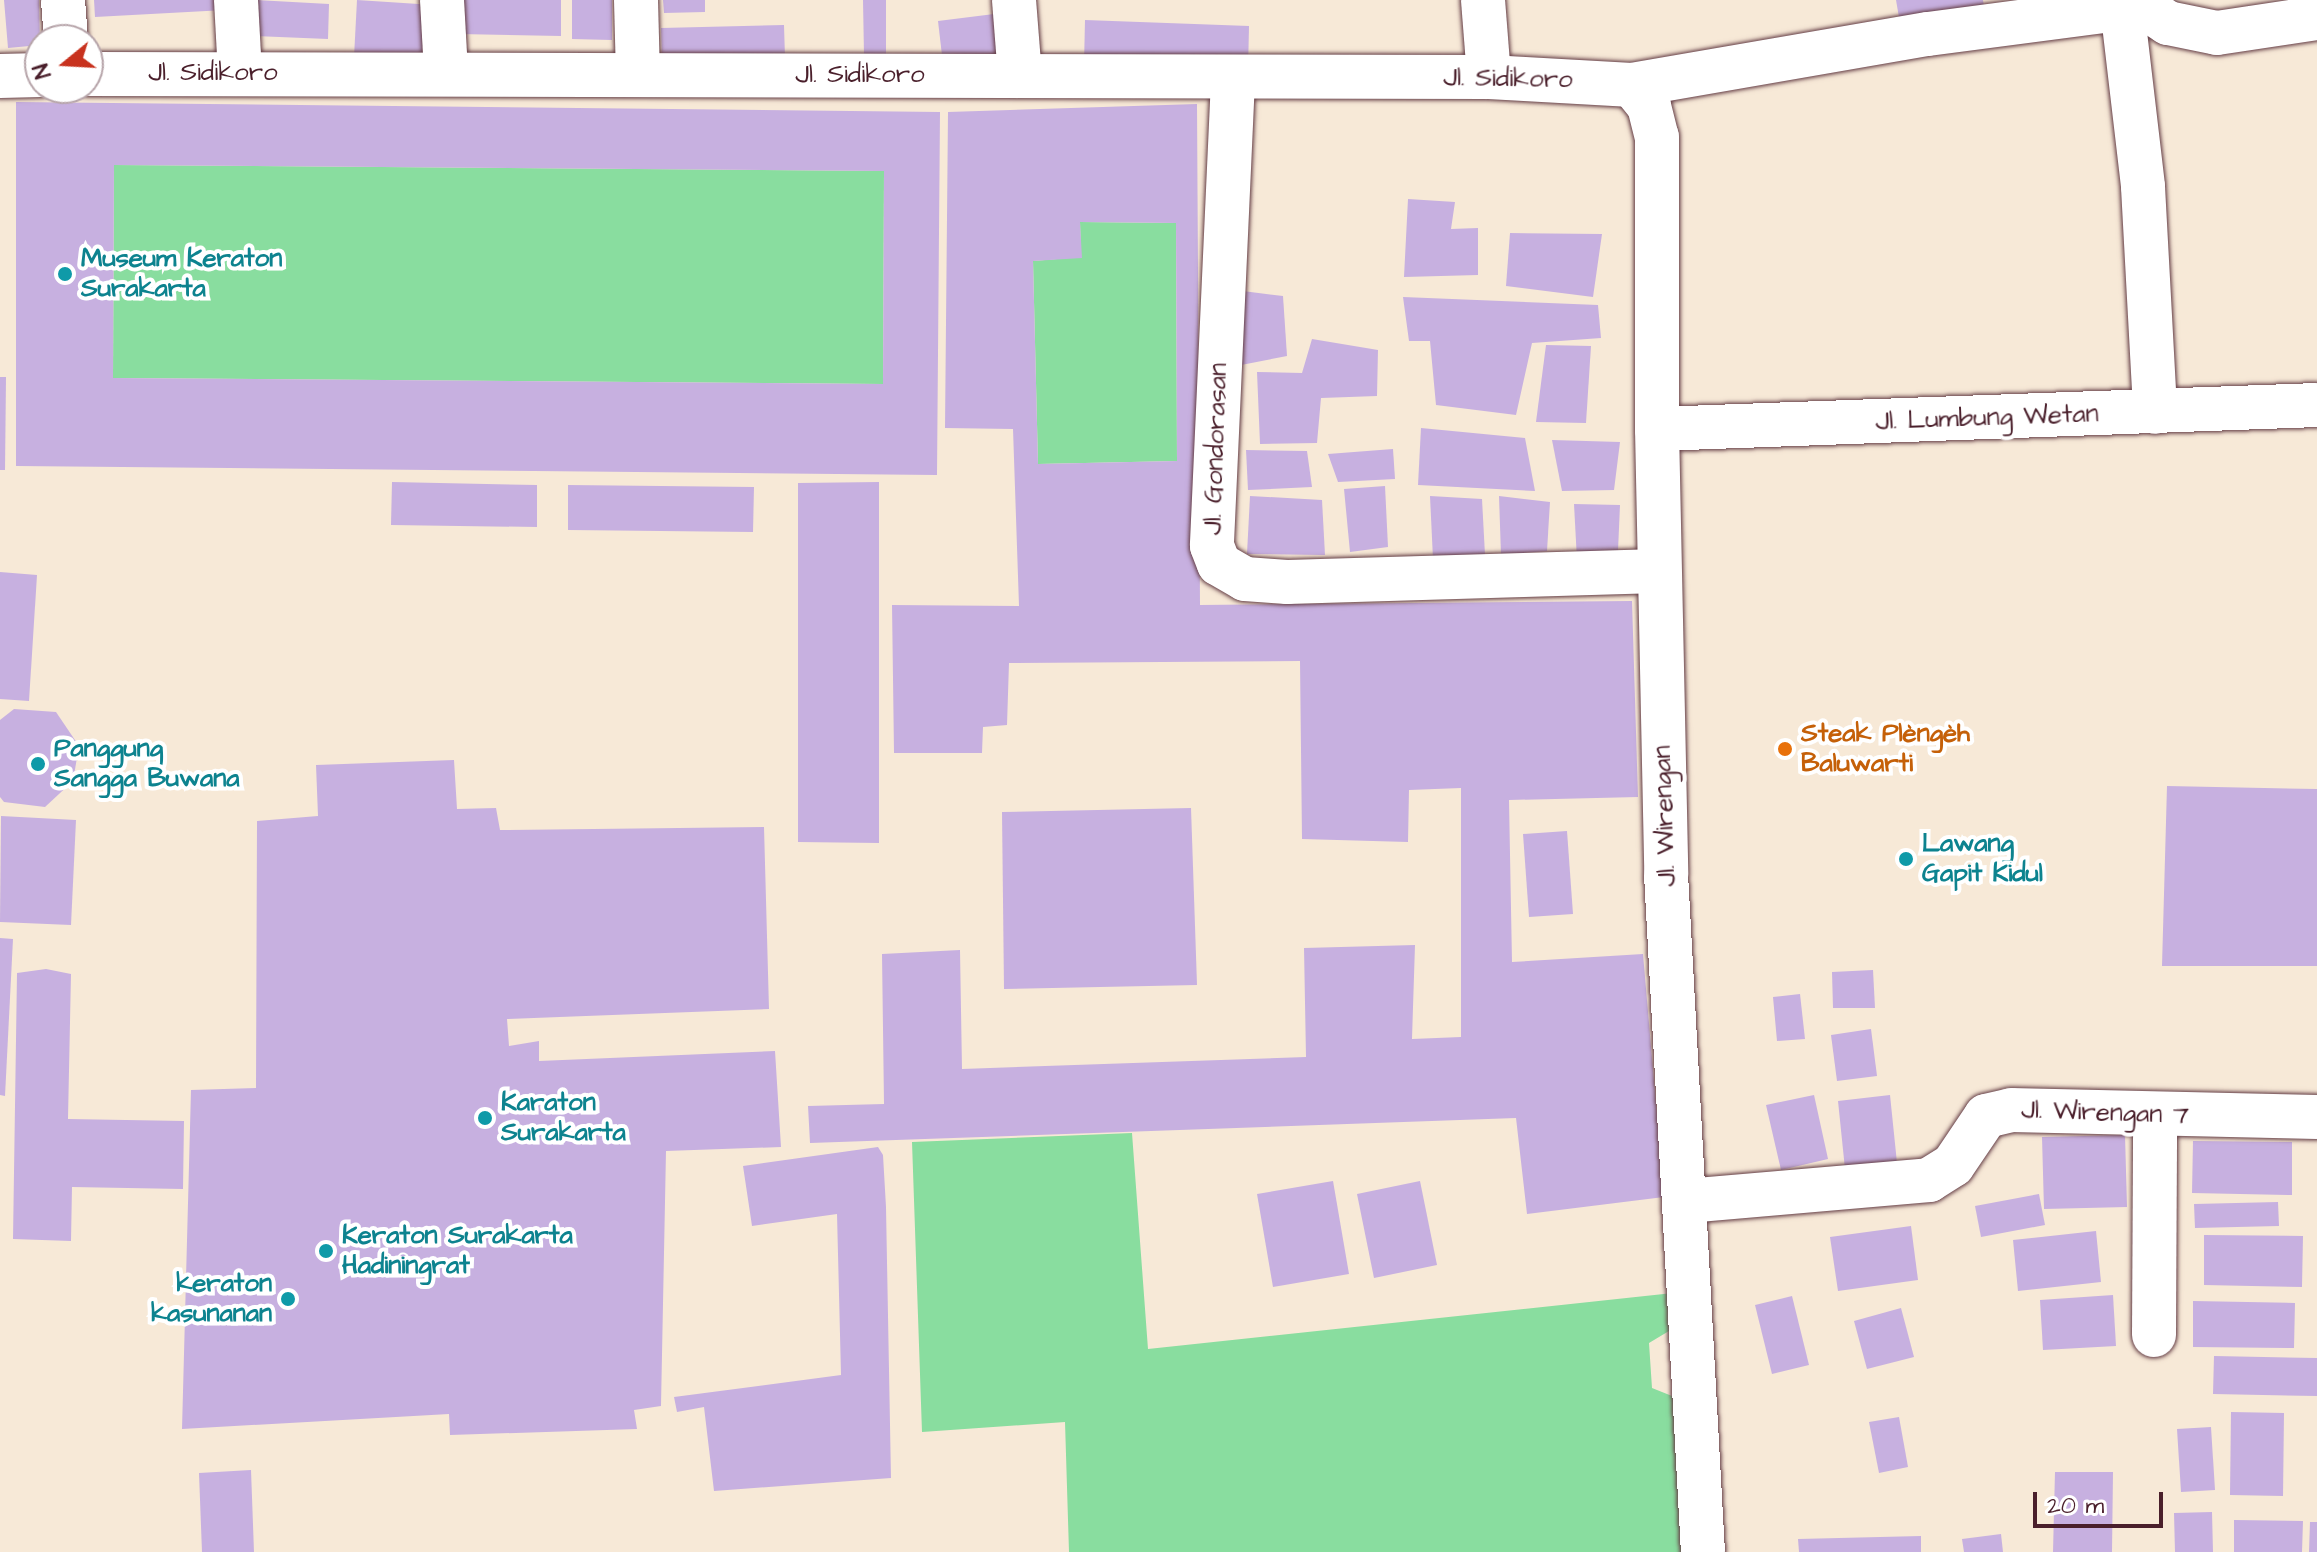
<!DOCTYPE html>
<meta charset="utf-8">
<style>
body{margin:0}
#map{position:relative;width:2317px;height:1552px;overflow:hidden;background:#f7e9d7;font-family:"Architects Daughter",sans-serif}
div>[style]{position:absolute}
.green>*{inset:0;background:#89dd9f}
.building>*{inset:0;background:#c7b0e0}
.roads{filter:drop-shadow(0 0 2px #643d45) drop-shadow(0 0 2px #643d45)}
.minor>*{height:44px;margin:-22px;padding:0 22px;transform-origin:22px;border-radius:22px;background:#fff}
.dots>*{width:22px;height:22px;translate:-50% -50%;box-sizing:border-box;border:4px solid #fff;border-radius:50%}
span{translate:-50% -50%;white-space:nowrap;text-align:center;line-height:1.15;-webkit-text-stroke:8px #fff;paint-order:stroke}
.street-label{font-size:26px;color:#4a1f2b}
.culture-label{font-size:26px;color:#0d838f;font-weight:700}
.left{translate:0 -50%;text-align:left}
.right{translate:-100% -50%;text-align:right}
.food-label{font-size:26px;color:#c56008;font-weight:700}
.north{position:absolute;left:24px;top:24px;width:80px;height:80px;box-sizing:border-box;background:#fff;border:2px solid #b7a5aa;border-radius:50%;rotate:252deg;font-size:22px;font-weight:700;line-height:32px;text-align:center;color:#4a1f2b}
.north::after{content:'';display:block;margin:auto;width:28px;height:36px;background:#c8321e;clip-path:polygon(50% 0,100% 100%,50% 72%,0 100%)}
.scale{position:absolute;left:2033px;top:1492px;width:130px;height:36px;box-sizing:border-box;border:4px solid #4a1f2b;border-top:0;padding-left:10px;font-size:24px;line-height:28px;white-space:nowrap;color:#4a1f2b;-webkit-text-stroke:6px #fff;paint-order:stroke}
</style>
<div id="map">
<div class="green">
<i style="clip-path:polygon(114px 165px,884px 171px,883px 384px,113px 378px)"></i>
<i style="clip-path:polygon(1080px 222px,1176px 223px,1177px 461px,1038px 464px,1033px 261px,1081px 257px)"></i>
<i style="clip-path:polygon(1132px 1133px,1148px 1349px,1673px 1293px,1674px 1328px,1649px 1343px,1652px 1388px,1677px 1398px,1685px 1552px,1069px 1552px,1065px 1422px,922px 1432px,912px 1142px)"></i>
</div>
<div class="building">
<i style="clip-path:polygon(4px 0,39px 0,40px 45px,8px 48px)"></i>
<i style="clip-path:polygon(94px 0,224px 0,225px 10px,95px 17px)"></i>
<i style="clip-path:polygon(256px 0,329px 4px,328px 39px,255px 36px)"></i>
<i style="clip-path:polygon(357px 0,434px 5px,432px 61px,354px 57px)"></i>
<i style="clip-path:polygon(459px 0,561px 0,561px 36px,458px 34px)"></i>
<i style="clip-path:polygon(572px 0,612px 0,612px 40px,572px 39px)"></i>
<i style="clip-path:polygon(663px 0,705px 0,705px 12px,664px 13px)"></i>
<i style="clip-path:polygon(863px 0,886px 0,886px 55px,864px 55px)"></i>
<i style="clip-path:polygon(1896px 0,1983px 0,1985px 14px,1901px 29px)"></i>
<i style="clip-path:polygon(1002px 13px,1007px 57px,943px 64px,938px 21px)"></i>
<i style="clip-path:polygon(1085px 20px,1249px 26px,1248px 71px,1084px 65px)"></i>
<i style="clip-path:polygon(784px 25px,785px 58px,662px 62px,661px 28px)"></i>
<i style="clip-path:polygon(evenodd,16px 102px,940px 112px,937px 475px,16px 466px,16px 102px,114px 165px,884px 171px,883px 384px,113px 378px,114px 165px)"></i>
<i style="clip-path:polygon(evenodd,1197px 104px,1200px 605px,1632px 601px,1638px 797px,1509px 800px,1512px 962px,1643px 954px,1664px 1197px,1527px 1214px,1516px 1118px,810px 1143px,808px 1106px,884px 1104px,882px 954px,960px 950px,962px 1069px,1306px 1057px,1304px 948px,1415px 945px,1412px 1039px,1461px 1037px,1461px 788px,1409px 790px,1408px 842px,1302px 839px,1300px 661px,1009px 663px,1007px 725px,983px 727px,982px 753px,894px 753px,892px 605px,1019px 606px,1013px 429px,945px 428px,948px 112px,1197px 104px,1080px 222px,1176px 223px,1177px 461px,1038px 464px,1033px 261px,1082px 258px,1080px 222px)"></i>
<i style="clip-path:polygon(1408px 199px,1455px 202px,1451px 229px,1478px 228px,1478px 275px,1404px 277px)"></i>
<i style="clip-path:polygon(1510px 233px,1602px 234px,1593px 297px,1506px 286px)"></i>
<i style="clip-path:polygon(1235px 290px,1283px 296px,1287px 356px,1236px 366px)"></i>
<i style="clip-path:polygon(1403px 297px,1598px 305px,1601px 338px,1532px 343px,1516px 415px,1436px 405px,1430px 341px,1409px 341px)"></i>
<i style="clip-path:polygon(1312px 339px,1378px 350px,1377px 396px,1321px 398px,1317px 443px,1260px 444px,1257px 372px,1302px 373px)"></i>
<i style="clip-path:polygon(1546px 345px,1591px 346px,1586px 423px,1536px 422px)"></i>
<i style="clip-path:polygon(0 377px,6px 377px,5px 470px,0 470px)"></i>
<i style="clip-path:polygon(1421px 428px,1525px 438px,1535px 491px,1418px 485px)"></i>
<i style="clip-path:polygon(1552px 440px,1620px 442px,1614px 490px,1562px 491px)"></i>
<i style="clip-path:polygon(1393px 449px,1395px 479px,1338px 482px,1328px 454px)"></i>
<i style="clip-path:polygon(1246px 450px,1307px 451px,1312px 487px,1248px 490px)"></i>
<i style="clip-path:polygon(392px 482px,537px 485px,537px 527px,391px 525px)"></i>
<i style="clip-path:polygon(879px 482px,879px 843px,798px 842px,798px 483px)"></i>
<i style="clip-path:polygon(568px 485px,754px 487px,753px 532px,568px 530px)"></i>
<i style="clip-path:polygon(1385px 486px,1388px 547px,1350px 552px,1344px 489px)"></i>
<i style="clip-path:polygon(1250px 496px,1322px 500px,1325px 555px,1247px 554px)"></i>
<i style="clip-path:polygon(1430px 496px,1482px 499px,1485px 555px,1433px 559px)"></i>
<i style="clip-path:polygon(1499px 496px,1550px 502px,1547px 551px,1501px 555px)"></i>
<i style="clip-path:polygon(1574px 504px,1620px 505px,1618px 551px,1577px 560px)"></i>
<i style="clip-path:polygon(0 572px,37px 575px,29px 701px,0 699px)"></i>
<i style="clip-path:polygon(14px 709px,56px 712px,79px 746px,73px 781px,45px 807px,4px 802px,0 797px,0 720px)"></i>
<i style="clip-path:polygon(454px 760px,457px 809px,496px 808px,500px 830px,764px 827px,769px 1009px,507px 1019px,509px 1046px,539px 1041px,539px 1061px,775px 1051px,781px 1147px,666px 1151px,661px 1406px,634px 1410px,637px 1429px,450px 1435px,449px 1414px,182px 1429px,191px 1090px,256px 1088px,257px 821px,318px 816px,316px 765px)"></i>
<i style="clip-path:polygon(2167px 786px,2317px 789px,2317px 966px,2162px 966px)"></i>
<i style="clip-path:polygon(1191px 808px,1197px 985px,1004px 989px,1002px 812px)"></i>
<i style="clip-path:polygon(1px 816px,76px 820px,71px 925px,0 922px)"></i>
<i style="clip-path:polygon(1567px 831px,1573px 914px,1529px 917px,1523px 834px)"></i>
<i style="clip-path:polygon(0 938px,13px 939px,5px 1096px,0 1095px)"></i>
<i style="clip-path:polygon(46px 969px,71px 974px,68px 1119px,184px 1121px,183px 1189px,72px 1187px,71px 1241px,13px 1239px,17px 973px)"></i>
<i style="clip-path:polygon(1873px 970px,1875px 1008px,1833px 1008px,1832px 972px)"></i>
<i style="clip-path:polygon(1800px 994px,1805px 1039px,1777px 1041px,1773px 997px)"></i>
<i style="clip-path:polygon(1871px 1029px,1877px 1076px,1837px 1081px,1831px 1035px)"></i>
<i style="clip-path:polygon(1814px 1095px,1828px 1159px,1781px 1170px,1766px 1105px)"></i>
<i style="clip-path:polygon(1890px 1095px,1897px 1163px,1845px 1169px,1838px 1101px)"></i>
<i style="clip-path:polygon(2125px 1135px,2127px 1207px,2044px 1209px,2042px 1137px)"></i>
<i style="clip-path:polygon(2193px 1141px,2292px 1142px,2292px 1195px,2192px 1193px)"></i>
<i style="clip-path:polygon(878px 1147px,883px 1155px,886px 1207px,891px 1478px,714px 1491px,704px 1407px,677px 1412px,674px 1397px,841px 1375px,837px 1214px,752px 1226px,743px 1166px)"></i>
<i style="clip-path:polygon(1333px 1181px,1349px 1274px,1273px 1287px,1257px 1194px)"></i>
<i style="clip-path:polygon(1420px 1181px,1437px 1265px,1374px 1278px,1357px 1194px)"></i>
<i style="clip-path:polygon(2039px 1194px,2045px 1225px,1981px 1237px,1975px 1206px)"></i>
<i style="clip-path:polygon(2278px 1202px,2279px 1226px,2195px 1228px,2194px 1204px)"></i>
<i style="clip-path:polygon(1911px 1226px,1918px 1280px,1838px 1291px,1830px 1237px)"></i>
<i style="clip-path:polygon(2096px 1231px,2101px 1282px,2018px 1291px,2013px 1240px)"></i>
<i style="clip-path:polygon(2204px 1235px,2303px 1236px,2302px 1287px,2204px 1285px)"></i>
<i style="clip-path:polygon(2113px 1295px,2116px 1346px,2043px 1350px,2040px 1300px)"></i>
<i style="clip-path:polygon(1792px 1296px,1809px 1365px,1772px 1374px,1755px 1305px)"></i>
<i style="clip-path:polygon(2193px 1301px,2295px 1303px,2294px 1348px,2193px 1347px)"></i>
<i style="clip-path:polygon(1901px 1308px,1914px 1357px,1867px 1369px,1854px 1321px)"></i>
<i style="clip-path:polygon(2214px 1356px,2317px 1358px,2317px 1396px,2213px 1394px)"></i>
<i style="clip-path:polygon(2231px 1412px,2284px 1413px,2283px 1496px,2230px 1495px)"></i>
<i style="clip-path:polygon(1899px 1417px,1908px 1467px,1879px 1473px,1869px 1422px)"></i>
<i style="clip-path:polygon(2211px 1427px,2215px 1490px,2181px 1492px,2177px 1429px)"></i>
<i style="clip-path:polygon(251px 1470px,254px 1552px,202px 1552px,199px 1473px)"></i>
<i style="clip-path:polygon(2055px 1472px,2113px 1472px,2112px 1552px,2053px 1552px)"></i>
<i style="clip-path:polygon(2212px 1512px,2213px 1552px,2175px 1552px,2174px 1513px)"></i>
<i style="clip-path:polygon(2234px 1520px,2303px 1521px,2302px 1552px,2234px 1552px)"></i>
<i style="clip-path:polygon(2310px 1522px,2317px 1522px,2317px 1552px,2309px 1552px)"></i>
<i style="clip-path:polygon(2001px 1534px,2003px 1552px,1964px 1552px,1962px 1539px)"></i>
<i style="clip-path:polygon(1921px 1536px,1921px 1552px,1799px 1552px,1798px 1539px)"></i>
</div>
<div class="roads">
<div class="minor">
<i style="left:63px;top:0;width:40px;rotate:85.7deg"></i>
<i style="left:236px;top:0;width:73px;rotate:86.9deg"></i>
<i style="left:442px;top:0;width:71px;rotate:86.8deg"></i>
<i style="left:636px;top:0;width:74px;rotate:88.5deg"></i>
<i style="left:1014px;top:0;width:76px;rotate:85.5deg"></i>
<i style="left:1483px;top:0;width:77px;rotate:85.5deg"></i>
<i style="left:2133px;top:0;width:42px;rotate:33.3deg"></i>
<i style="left:2168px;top:23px;width:50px;rotate:11.5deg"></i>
<i style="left:2217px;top:33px;width:101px;rotate:-8.5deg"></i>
<i style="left:2122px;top:7px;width:181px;rotate:83.3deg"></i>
<i style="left:2143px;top:187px;width:225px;rotate:86.9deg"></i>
<i style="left:88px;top:74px;width:1401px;rotate:0.12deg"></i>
<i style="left:1489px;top:77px;width:143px;rotate:3.2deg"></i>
<i style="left:1632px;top:85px;width:300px;rotate:-9.8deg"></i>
<i style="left:1928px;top:34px;width:185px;rotate:-7.5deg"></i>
<i style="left:2111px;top:10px;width:21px;rotate:-28deg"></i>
<i style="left:0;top:76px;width:40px;rotate:-1.4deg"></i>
<i style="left:1233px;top:80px;width:466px;rotate:92.6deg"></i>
<i style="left:1212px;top:546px;width:19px;rotate:69deg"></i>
<i style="left:1219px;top:564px;width:30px;rotate:30deg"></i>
<i style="left:1245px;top:579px;width:42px;rotate:4.1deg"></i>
<i style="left:1287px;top:582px;width:372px;rotate:-1.7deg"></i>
<i style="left:1632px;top:85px;width:27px;rotate:51deg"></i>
<i style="left:1649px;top:106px;width:32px;rotate:76deg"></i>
<i style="left:1657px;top:137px;width:292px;rotate:90deg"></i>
<i style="left:1657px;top:429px;width:445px;rotate:88.8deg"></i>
<i style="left:1666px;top:874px;width:679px;rotate:86.88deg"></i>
<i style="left:1657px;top:429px;width:660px;rotate:-2.08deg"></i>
<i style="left:1686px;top:1201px;width:244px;rotate:-4.9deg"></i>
<i style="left:1929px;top:1180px;width:28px;rotate:-32deg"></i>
<i style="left:1953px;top:1165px;width:59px;rotate:-56deg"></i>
<i style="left:1986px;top:1116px;width:26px;rotate:-13deg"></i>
<i style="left:2011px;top:1110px;width:306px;rotate:1.3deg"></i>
<i style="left:2154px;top:1335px;width:220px;rotate:-89.7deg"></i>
</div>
</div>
<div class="dots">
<i style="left:65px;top:274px;background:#0f9aa8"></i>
<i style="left:1785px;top:749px;background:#e8710a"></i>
<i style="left:38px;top:764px;background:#0f9aa8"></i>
<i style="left:1906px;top:859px;background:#0f9aa8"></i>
<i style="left:485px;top:1118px;background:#0f9aa8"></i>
<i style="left:326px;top:1251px;background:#0f9aa8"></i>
<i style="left:288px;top:1299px;background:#0f9aa8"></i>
</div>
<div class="street-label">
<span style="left:213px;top:73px">Jl. Sidikoro</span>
<span style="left:860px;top:75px">Jl. Sidikoro</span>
<span style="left:1508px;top:79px;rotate:1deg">Jl. Sidikoro</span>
<span style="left:1987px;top:418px;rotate:-2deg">Jl. Lumbung Wetan</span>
<span style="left:1216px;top:449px;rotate:-88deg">Jl. Gondorasan</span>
<span style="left:1665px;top:816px;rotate:-92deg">Jl. Wirengan</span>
<span style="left:2105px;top:1113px;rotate:2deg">Jl. Wirengan 7</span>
</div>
<div class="culture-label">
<span class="left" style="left:81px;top:274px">Museum Keraton<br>Surakarta</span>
<span class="left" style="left:54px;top:764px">Panggung<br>Sangga Buwana</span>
<span class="left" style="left:1922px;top:859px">Lawang<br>Gapit Kidul</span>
<span class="left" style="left:501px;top:1118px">Karaton<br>Surakarta</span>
<span class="left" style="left:342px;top:1251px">Keraton Surakarta<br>Hadiningrat</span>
<span class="right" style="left:272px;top:1299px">keraton<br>kasunanan</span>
</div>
<div class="food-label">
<span class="left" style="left:1801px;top:749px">Steak Plèngèh<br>Baluwarti</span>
</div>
<div class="north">N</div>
<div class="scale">20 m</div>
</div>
